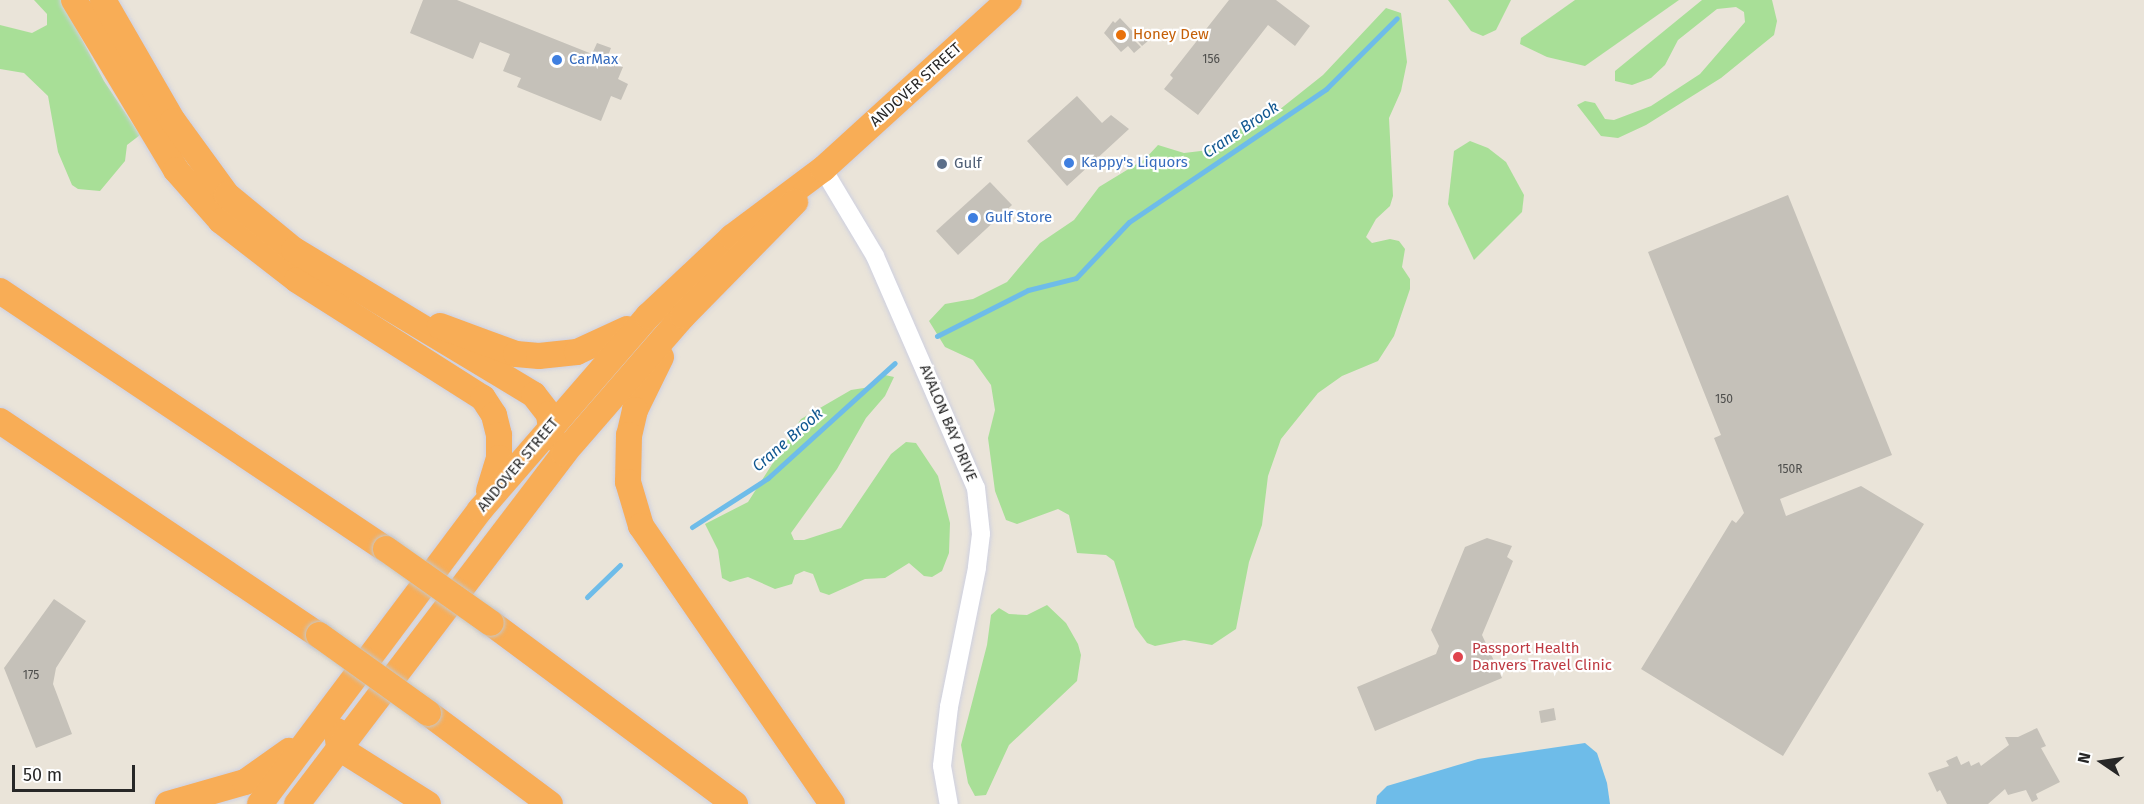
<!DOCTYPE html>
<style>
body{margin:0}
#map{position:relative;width:2144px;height:804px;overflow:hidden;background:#eae4d9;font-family:"Fira Sans",sans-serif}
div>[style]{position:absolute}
.green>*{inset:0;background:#a8df97}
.water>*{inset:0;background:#6ebce9}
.stream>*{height:5px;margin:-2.5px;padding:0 2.5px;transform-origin:2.5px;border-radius:2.5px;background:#6ebce9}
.building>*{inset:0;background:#c5c1b9}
.roads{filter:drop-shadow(0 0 2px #ced0e0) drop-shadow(0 0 2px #ced0e0)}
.minor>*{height:18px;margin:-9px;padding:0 9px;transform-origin:9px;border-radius:9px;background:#fff}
.highway>*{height:26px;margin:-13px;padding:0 13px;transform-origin:13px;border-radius:13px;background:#f8ad56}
.bridges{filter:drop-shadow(0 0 2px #c7c7c7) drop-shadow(0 0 2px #c7c7c7)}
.highway-bridge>*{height:26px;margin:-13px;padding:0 13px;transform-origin:13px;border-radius:13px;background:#f8ad56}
.dots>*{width:16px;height:16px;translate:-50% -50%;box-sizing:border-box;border:3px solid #fff;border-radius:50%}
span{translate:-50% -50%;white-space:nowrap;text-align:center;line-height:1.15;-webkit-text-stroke:4.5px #fff;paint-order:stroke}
.number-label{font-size:12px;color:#4e4e4c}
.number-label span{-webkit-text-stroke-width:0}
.food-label{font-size:15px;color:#c56008}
.left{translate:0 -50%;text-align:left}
.shop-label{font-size:15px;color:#366cbe}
.street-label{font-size:15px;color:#272727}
.service-label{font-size:15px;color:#4e5e75}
.health-label{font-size:15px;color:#be3a42}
.water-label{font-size:16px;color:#125891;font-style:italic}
.north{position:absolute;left:2072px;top:732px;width:60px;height:60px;-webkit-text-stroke:4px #fff;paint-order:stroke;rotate:283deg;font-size:16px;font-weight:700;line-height:24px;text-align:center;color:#272727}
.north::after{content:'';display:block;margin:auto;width:21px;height:27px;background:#272727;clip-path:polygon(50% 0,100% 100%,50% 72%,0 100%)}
.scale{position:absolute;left:12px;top:765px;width:123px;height:27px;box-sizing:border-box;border:3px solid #272727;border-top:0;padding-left:8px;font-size:18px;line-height:21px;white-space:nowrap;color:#272727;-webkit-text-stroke:4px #fff;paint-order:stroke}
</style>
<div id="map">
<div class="green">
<i style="clip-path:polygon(34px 0,61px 0,104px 81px,140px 135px,127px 145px,125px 161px,100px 191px,78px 189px,72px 185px,58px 152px,48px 96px,24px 73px,0 69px,0 25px,32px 33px,47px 25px,47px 14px)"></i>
<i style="clip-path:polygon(1448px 0,1511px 0,1496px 30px,1483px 36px,1471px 31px)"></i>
<i style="clip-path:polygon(1575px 0,1679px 0,1585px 66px,1547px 57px,1520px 44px,1521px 38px)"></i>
<i style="clip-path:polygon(1702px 0,1772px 0,1777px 21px,1774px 35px,1721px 78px,1646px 125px,1618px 138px,1601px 136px,1577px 105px,1585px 101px,1595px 103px,1605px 119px,1614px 120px,1651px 106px,1700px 74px,1745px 22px,1744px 12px,1736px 7px,1717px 9px,1678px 40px,1665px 65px,1651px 78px,1632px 85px,1615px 81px,1615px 71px)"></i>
<i style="clip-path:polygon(1386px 8px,1401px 13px,1407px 62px,1401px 91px,1389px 118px,1393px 196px,1390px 206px,1376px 219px,1366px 237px,1372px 243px,1390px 239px,1399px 241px,1405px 249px,1402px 267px,1410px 279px,1410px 289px,1394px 336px,1378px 361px,1342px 376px,1318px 393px,1281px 439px,1268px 476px,1262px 525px,1249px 562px,1236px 629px,1212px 645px,1184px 640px,1155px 646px,1147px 643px,1135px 627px,1114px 561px,1106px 555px,1077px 553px,1069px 515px,1058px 509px,1017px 524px,1006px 520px,995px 491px,988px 438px,995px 410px,991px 385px,973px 360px,945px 347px,929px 321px,945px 304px,973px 299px,1007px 282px,1040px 243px,1074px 220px,1099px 187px,1145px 159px,1158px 145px,1184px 153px,1209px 150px,1228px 141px,1246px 123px,1267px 118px,1279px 110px,1323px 75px)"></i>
<i style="clip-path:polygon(1470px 141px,1488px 148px,1506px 162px,1524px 195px,1522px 212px,1474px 260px,1448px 204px,1454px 151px)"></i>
<i style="clip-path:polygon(885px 375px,894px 377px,885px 396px,866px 418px,837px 469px,791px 533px,794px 540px,804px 540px,841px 528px,891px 454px,906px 442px,916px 443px,938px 476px,950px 523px,949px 553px,942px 571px,932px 577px,924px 576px,909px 563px,885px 578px,865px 579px,829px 595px,820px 592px,813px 574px,804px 571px,795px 575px,792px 584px,775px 589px,748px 577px,730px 582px,722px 578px,718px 550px,705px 524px,748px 502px,801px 419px,851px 390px,870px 387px)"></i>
<i style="clip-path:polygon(1047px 605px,1066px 623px,1078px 644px,1081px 655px,1077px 681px,1009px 745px,986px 795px,975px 796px,968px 783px,961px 745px,987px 645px,991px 615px,999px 608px,1009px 614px,1027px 615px)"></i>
</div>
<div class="water">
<i style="clip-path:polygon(1585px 743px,1597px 753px,1607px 783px,1610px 804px,1376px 804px,1377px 796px,1387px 786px,1478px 759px)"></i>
</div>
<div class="stream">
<i style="left:937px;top:336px;width:102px;rotate:-26.8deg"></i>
<i style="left:1028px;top:290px;width:49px;rotate:-14deg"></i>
<i style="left:1076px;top:278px;width:77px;rotate:-46.6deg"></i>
<i style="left:1129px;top:222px;width:238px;rotate:-34deg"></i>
<i style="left:1326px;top:89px;width:100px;rotate:-45deg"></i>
<i style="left:692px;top:527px;width:90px;rotate:-32.8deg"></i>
<i style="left:768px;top:478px;width:171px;rotate:-42.2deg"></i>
<i style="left:587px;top:597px;width:46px;rotate:-44.1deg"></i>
</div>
<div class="building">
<i style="clip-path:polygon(423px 0,457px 0,592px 54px,597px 43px,611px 48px,606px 61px,623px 67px,618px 79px,628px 84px,621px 100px,611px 96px,601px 121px,517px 87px,521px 78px,503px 71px,510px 54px,480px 42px,473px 59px,410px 33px)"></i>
<i style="clip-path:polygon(1229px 0,1276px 0,1310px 26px,1295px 46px,1268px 25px,1198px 115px,1164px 89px,1173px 78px,1170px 75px)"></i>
<i style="clip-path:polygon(1120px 18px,1138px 37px,1134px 40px,1141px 47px,1134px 53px,1128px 46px,1121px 52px,1104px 33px,1113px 21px,1115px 23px)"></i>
<i style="clip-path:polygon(1142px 35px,1148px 41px,1142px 46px,1137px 40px)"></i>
<i style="clip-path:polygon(1077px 96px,1102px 123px,1111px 115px,1129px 129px,1067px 186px,1027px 141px)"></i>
<i style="clip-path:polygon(990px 182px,1012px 205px,958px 255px,936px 231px)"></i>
<i style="clip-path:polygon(1788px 195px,1892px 455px,1780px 499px,1786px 516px,1861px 486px,1924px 524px,1783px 756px,1641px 669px,1732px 520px,1736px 523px,1744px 513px,1714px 438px,1721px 435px,1648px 252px)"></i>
<i style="clip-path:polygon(1487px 538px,1512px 546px,1507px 557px,1513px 561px,1482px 635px,1502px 678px,1375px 731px,1357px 687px,1436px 654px,1439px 646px,1431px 630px,1465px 547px)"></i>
<i style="clip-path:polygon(54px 599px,86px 621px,56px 668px,53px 684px,72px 734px,36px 748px,4px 668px)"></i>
<i style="clip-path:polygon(1554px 708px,1556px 720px,1541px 723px,1539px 711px)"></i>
<i style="clip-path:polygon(2037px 728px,2046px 746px,2041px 748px,2060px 782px,2036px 794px,2038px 799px,2032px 802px,2026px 790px,2008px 795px,2005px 789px,1988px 804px,1947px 804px,1940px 790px,1937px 792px,1928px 773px,1949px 766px,1946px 761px,1957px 756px,1961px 765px,1969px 761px,1971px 766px,1979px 762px,1981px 766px,2009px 745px,2005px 737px,2018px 737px)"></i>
</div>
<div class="roads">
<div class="minor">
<i style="left:823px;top:169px;width:101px;rotate:59.1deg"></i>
<i style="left:875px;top:256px;width:253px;rotate:66.5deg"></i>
<i style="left:976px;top:488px;width:46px;rotate:83.8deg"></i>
<i style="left:981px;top:534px;width:34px;rotate:97deg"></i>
<i style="left:977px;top:568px;width:142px;rotate:101.4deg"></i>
<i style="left:949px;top:707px;width:59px;rotate:96.8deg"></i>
<i style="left:942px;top:766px;width:39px;rotate:80deg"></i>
</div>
<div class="highway">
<i style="left:74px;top:0;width:198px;rotate:59deg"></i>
<i style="left:176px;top:170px;width:68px;rotate:48.6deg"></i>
<i style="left:221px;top:221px;width:96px;rotate:37.8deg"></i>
<i style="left:297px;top:280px;width:220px;rotate:32.4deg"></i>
<i style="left:483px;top:398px;width:20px;rotate:57deg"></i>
<i style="left:494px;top:415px;width:21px;rotate:76deg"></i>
<i style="left:499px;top:435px;width:23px;rotate:90deg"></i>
<i style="left:499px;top:458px;width:34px;rotate:107deg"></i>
<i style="left:103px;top:0;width:140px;rotate:60deg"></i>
<i style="left:173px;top:121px;width:92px;rotate:53.9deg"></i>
<i style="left:227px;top:195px;width:87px;rotate:39.4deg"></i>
<i style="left:294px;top:250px;width:280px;rotate:31.1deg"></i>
<i style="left:534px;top:395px;width:24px;rotate:52deg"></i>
<i style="left:549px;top:414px;width:24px;rotate:83deg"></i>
<i style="left:0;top:291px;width:464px;rotate:33.8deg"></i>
<i style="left:440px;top:326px;width:81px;rotate:20.2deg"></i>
<i style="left:516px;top:354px;width:23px;rotate:5deg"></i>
<i style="left:539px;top:356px;width:38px;rotate:-6deg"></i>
<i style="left:577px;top:352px;width:55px;rotate:-24.7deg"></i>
<i style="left:661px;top:357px;width:59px;rotate:116.1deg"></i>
<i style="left:635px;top:410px;width:26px;rotate:103deg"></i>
<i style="left:629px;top:435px;width:47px;rotate:91.2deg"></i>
<i style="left:628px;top:482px;width:46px;rotate:73.5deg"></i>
<i style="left:641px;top:526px;width:337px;rotate:55.5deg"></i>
<i style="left:0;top:421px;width:384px;rotate:33.9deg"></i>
<i style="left:491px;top:623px;width:304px;rotate:36.6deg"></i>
<i style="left:428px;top:713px;width:152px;rotate:36.7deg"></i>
<i style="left:337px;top:731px;width:17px;rotate:83deg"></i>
<i style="left:339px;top:748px;width:105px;rotate:32.2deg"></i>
<i style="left:168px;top:804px;width:80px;rotate:-15.9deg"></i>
<i style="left:245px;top:782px;width:54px;rotate:-35.2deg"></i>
<i style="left:260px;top:804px;width:367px;rotate:-53.2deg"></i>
<i style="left:480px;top:510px;width:257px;rotate:-49.1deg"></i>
<i style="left:648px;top:316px;width:115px;rotate:-43.2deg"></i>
<i style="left:732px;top:237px;width:114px;rotate:-36.8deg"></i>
<i style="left:823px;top:169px;width:251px;rotate:-42.3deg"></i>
<i style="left:297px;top:804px;width:441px;rotate:-52.7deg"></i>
<i style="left:564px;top:453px;width:181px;rotate:-49deg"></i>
<i style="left:683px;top:316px;width:160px;rotate:-45.5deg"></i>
</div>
</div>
<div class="bridges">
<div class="highway-bridge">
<i style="left:386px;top:549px;width:128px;rotate:35.2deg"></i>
<i style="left:319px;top:635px;width:134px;rotate:35.6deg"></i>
</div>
</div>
<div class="dots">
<i style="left:1121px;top:35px;background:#e8710a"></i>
<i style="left:557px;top:60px;background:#3f7fe0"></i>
<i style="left:1069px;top:163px;background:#3f7fe0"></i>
<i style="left:942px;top:164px;background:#5c6f8a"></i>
<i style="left:973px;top:218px;background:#3f7fe0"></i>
<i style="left:1458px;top:657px;background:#e0444e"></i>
</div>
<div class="number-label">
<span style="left:1211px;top:60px">156</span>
<span style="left:1724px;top:400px">150</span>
<span style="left:1790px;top:470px">150R</span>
<span style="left:31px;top:676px">175</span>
</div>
<div class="food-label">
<span class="left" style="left:1133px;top:35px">Honey Dew</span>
</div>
<div class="shop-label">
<span class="left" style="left:569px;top:60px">CarMax</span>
<span class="left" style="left:1081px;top:163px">Kappy's Liquors</span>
<span class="left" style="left:985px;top:218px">Gulf Store</span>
</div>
<div class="street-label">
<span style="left:916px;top:85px;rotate:-42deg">ANDOVER STREET</span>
<span style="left:948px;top:423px;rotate:67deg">AVALON BAY DRIVE</span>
<span style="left:518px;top:465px;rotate:-50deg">ANDOVER STREET</span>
</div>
<div class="service-label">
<span class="left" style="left:954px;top:164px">Gulf</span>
</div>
<div class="health-label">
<span class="left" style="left:1472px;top:657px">Passport Health<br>Danvers Travel Clinic</span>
</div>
<div class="water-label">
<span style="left:1241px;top:130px;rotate:-34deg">Crane Brook</span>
<span style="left:788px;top:440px;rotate:-41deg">Crane Brook</span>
</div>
<div class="north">N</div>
<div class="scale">50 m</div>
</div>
